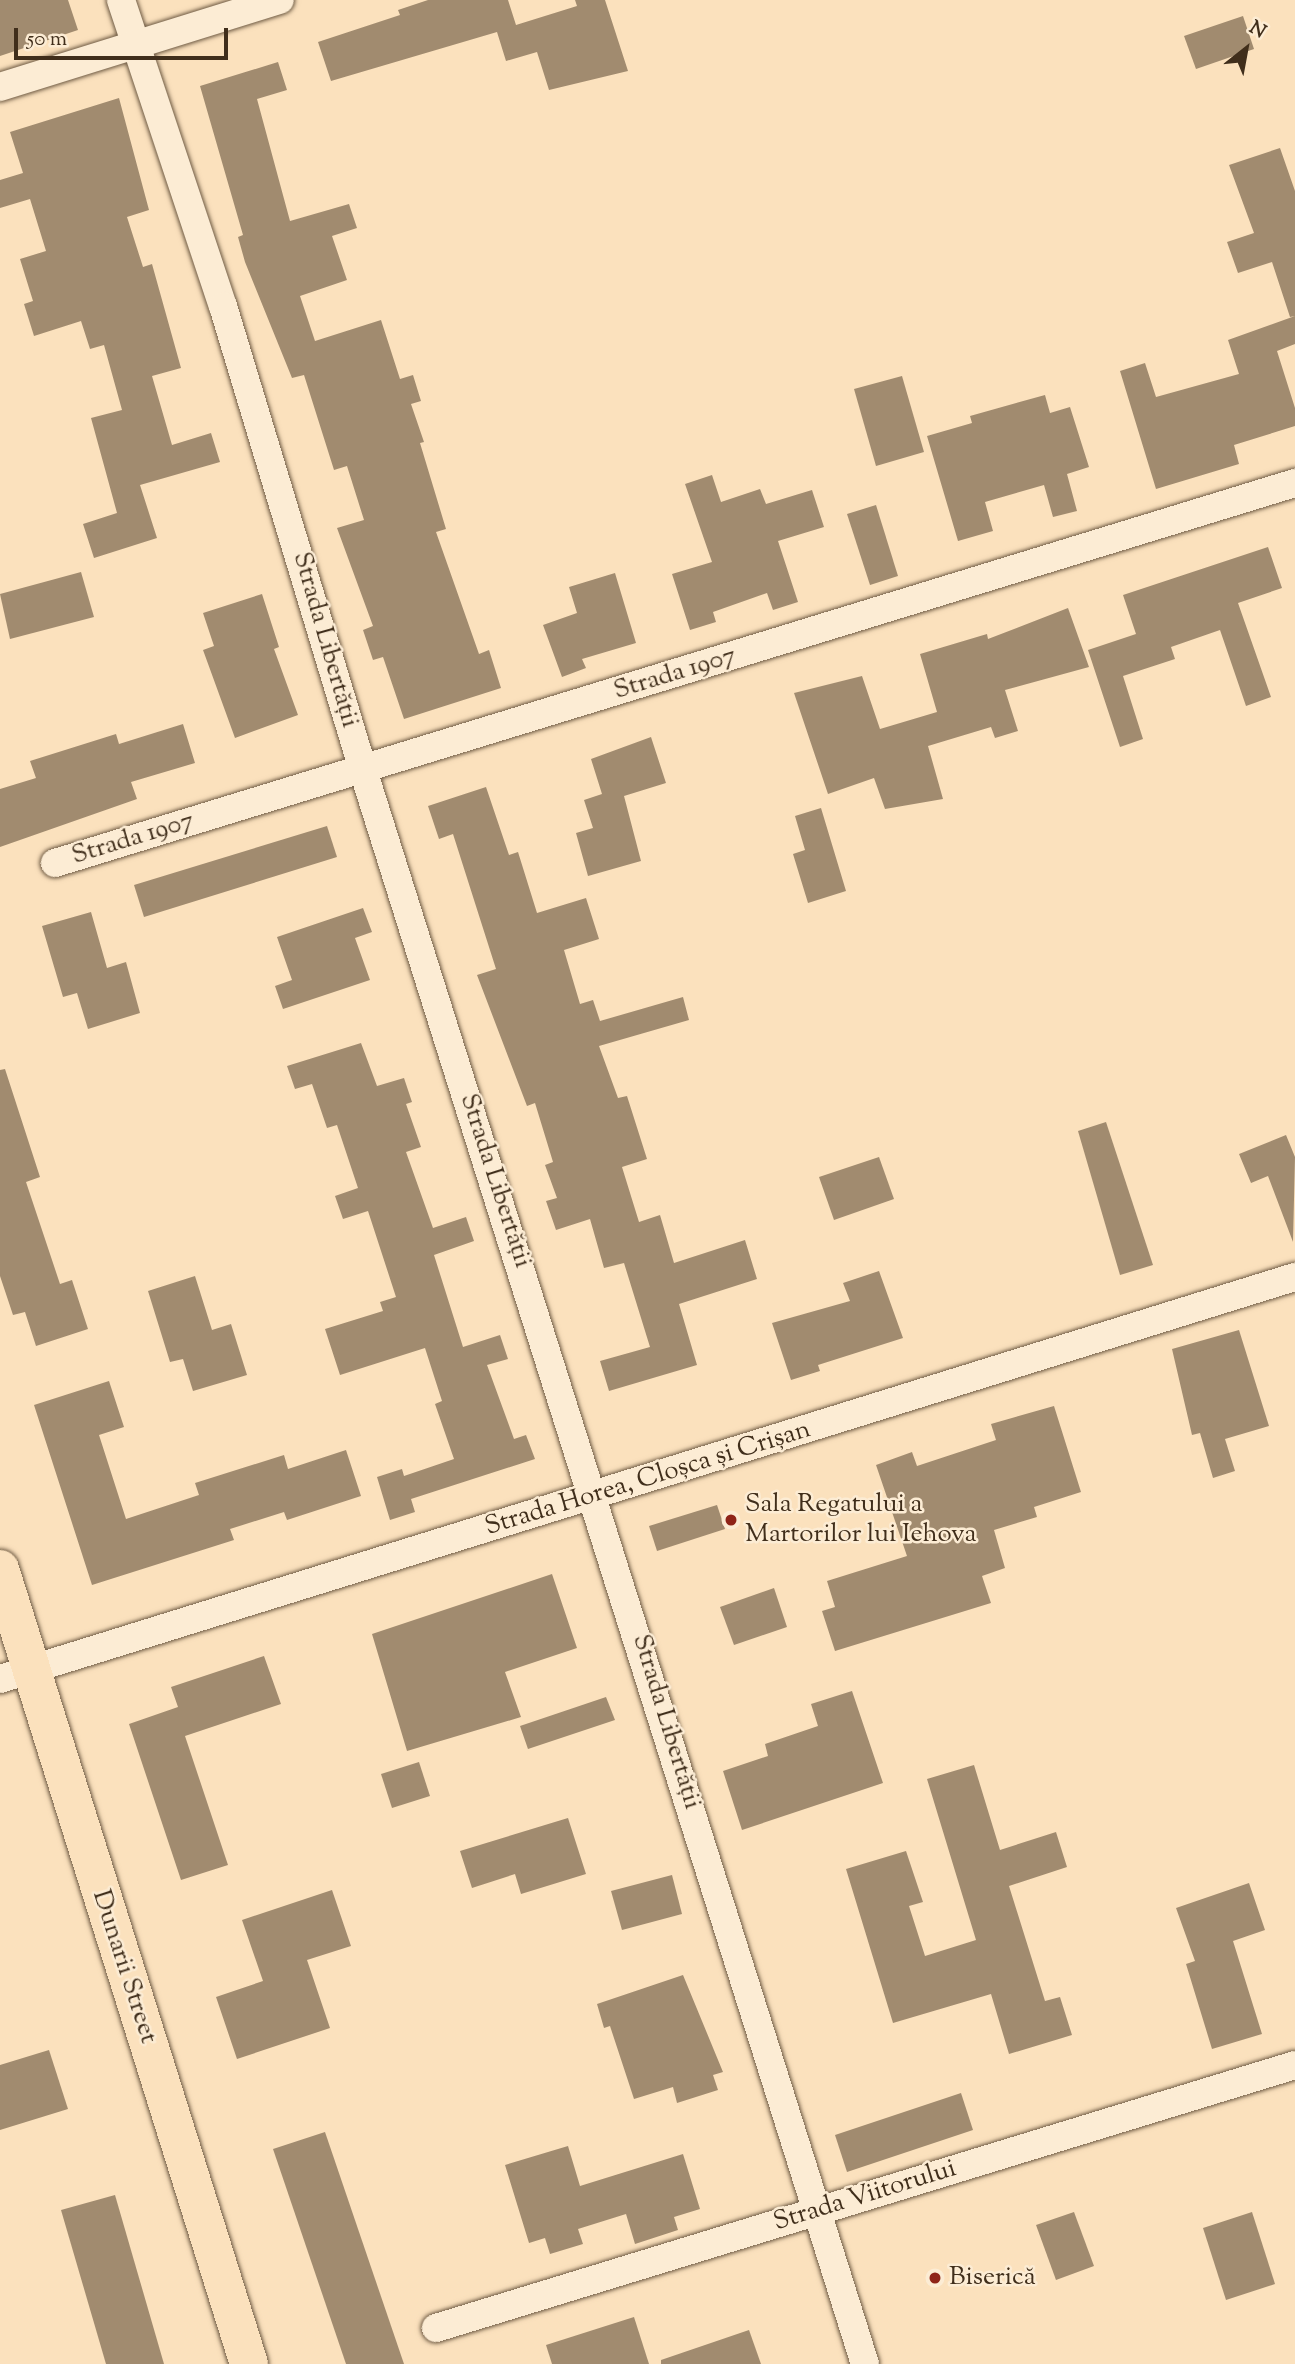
<!DOCTYPE html>
<meta charset="utf-8">
<style>
body{margin:0}
#map{position:relative;width:1295px;height:2364px;overflow:hidden;background:#fbe1bd;font-family:"Sorts Mill Goudy",serif}
div>[style]{position:absolute}
.building>*{inset:0;background:#a18b6f}
.roads{filter:drop-shadow(0 0 2px #6f5b44) drop-shadow(0 0 2px #6f5b44)}
.minor>*{height:28px;margin:-14px;padding:0 14px;transform-origin:14px;border-radius:14px;background:#fcecd4}
.primary>*{height:38px;margin:-19px;padding:0 19px;transform-origin:19px;border-radius:19px;background:#fbe1bd}
.dots>*{width:19px;height:19px;translate:-50% -50%;box-sizing:border-box;border:4px solid #fcecd4;border-radius:50%}
span{translate:-50% -50%;white-space:nowrap;text-align:center;line-height:1.15;-webkit-text-stroke:5px #fcecd4;paint-order:stroke}
.street-label{font-size:26px;color:#402e1b}
.poi-label{font-size:26px;color:#402e1b}
.left{translate:0 -50%;text-align:left}
.north{position:absolute;left:1211px;top:14px;width:70px;height:70px;-webkit-text-stroke:5px #fcecd4;paint-order:stroke;rotate:31deg;font-size:19px;font-weight:700;line-height:28px;text-align:center;color:#402e1b}
.north::after{content:'';display:block;margin:auto;width:24px;height:32px;background:#402e1b;clip-path:polygon(50% 0,100% 100%,50% 72%,0 100%)}
.scale{position:absolute;left:14px;top:28px;width:214px;height:32px;box-sizing:border-box;border:4px solid #402e1b;border-top:0;padding-left:9px;font-size:21px;line-height:24px;white-space:nowrap;color:#402e1b;-webkit-text-stroke:5px #fcecd4;paint-order:stroke}
</style>
<div id="map">
<div class="building">
<i style="clip-path:polygon(0 0,68px 0,78px 30px,0 56px)"></i>
<i style="clip-path:polygon(428px 0,508px 0,516px 25px,577px 6px,575px 0,605px 0,628px 71px,549px 90px,537px 52px,506px 61px,497px 32px,331px 81px,318px 42px,400px 15px,398px 10px)"></i>
<i style="clip-path:polygon(1243px 16px,1254px 49px,1196px 69px,1184px 36px)"></i>
<i style="clip-path:polygon(278px 62px,287px 90px,257px 99px,290px 221px,349px 204px,357px 228px,332px 236px,347px 280px,300px 296px,315px 341px,381px 320px,400px 379px,413px 375px,421px 401px,411px 404px,424px 442px,420px 443px,446px 529px,436px 532px,479px 654px,489px 650px,501px 688px,404px 719px,383px 657px,373px 660px,363px 630px,373px 626px,337px 528px,364px 520px,347px 466px,334px 470px,304px 375px,292px 378px,245px 262px,238px 237px,243px 235px,200px 86px)"></i>
<i style="clip-path:polygon(119px 98px,149px 210px,127px 217px,143px 267px,152px 264px,181px 368px,152px 376px,172px 445px,211px 433px,220px 462px,140px 485px,157px 538px,94px 558px,83px 524px,117px 513px,91px 418px,122px 410px,104px 345px,90px 349px,81px 321px,34px 336px,24px 304px,33px 301px,20px 259px,46px 251px,30px 199px,0 208px,0 180px,23px 173px,10px 132px)"></i>
<i style="clip-path:polygon(1280px 148px,1295px 191px,1295px 344px,1277px 351px,1295px 408px,1295px 426px,1234px 445px,1239px 464px,1156px 489px,1120px 371px,1145px 363px,1156px 397px,1239px 374px,1228px 340px,1295px 316px,1290px 317px,1272px 262px,1238px 273px,1227px 242px,1254px 233px,1229px 165px)"></i>
<i style="clip-path:polygon(902px 376px,924px 452px,876px 466px,854px 389px)"></i>
<i style="clip-path:polygon(1045px 395px,1050px 413px,1070px 407px,1089px 467px,1067px 474px,1077px 511px,1053px 517px,1044px 485px,985px 502px,993px 531px,958px 541px,927px 436px,972px 423px,970px 416px)"></i>
<i style="clip-path:polygon(712px 475px,721px 502px,760px 489px,766px 504px,812px 490px,824px 527px,778px 541px,798px 602px,773px 610px,767px 593px,713px 612px,716px 622px,690px 630px,672px 574px,712px 562px,685px 484px)"></i>
<i style="clip-path:polygon(876px 505px,898px 576px,870px 585px,847px 514px)"></i>
<i style="clip-path:polygon(1268px 547px,1282px 588px,1238px 603px,1271px 697px,1246px 706px,1220px 630px,1171px 647px,1175px 659px,1123px 676px,1143px 739px,1120px 747px,1088px 650px,1136px 634px,1123px 595px)"></i>
<i style="clip-path:polygon(81px 572px,94px 617px,10px 639px,0 594px)"></i>
<i style="clip-path:polygon(615px 573px,636px 643px,582px 659px,586px 668px,562px 677px,543px 625px,577px 613px,569px 587px)"></i>
<i style="clip-path:polygon(262px 594px,279px 647px,274px 649px,298px 715px,235px 738px,203px 650px,214px 646px,203px 613px)"></i>
<i style="clip-path:polygon(1068px 608px,1089px 667px,1005px 690px,1018px 731px,995px 738px,991px 727px,928px 746px,943px 799px,885px 809px,874px 778px,828px 794px,794px 693px,862px 676px,880px 729px,937px 712px,920px 654px,987px 634px,988px 639px)"></i>
<i style="clip-path:polygon(183px 724px,195px 763px,131px 782px,137px 799px,0 847px,0 789px,36px 778px,30px 761px,116px 734px,119px 744px)"></i>
<i style="clip-path:polygon(651px 737px,666px 783px,624px 796px,641px 861px,588px 876px,576px 833px,593px 828px,584px 800px,602px 794px,591px 759px)"></i>
<i style="clip-path:polygon(486px 787px,509px 855px,518px 852px,537px 913px,586px 898px,599px 939px,564px 950px,580px 1004px,593px 1000px,600px 1021px,683px 997px,689px 1020px,599px 1046px,618px 1098px,627px 1096px,647px 1159px,622px 1167px,639px 1222px,660px 1215px,674px 1263px,745px 1240px,757px 1279px,679px 1304px,697px 1365px,609px 1391px,600px 1361px,650px 1347px,624px 1263px,604px 1268px,590px 1219px,556px 1230px,546px 1201px,557px 1198px,545px 1165px,553px 1162px,535px 1103px,527px 1106px,477px 975px,496px 969px,453px 834px,439px 839px,428px 806px)"></i>
<i style="clip-path:polygon(821px 808px,846px 891px,808px 903px,793px 854px,805px 850px,795px 816px)"></i>
<i style="clip-path:polygon(327px 826px,337px 857px,144px 917px,134px 885px)"></i>
<i style="clip-path:polygon(363px 908px,372px 932px,355px 938px,370px 980px,283px 1009px,275px 986px,292px 980px,277px 937px)"></i>
<i style="clip-path:polygon(91px 912px,107px 968px,126px 962px,140px 1013px,88px 1029px,77px 993px,63px 997px,42px 926px)"></i>
<i style="clip-path:polygon(361px 1043px,377px 1086px,404px 1078px,412px 1102px,406px 1104px,421px 1147px,406px 1152px,433px 1228px,466px 1217px,474px 1241px,434px 1255px,463px 1347px,500px 1335px,508px 1359px,487px 1365px,514px 1439px,526px 1435px,535px 1459px,411px 1499px,415px 1512px,390px 1520px,377px 1477px,402px 1469px,404px 1476px,454px 1459px,435px 1404px,442px 1401px,425px 1348px,340px 1375px,325px 1329px,383px 1311px,380px 1302px,396px 1297px,368px 1211px,343px 1219px,335px 1196px,358px 1188px,337px 1125px,327px 1128px,312px 1084px,295px 1089px,287px 1066px)"></i>
<i style="clip-path:polygon(5px 1069px,40px 1177px,26px 1182px,60px 1284px,72px 1280px,88px 1329px,36px 1346px,25px 1312px,13px 1315px,0 1276px,0 1070px)"></i>
<i style="clip-path:polygon(1106px 1122px,1153px 1265px,1120px 1275px,1078px 1131px)"></i>
<i style="clip-path:polygon(1286px 1135px,1295px 1157px,1293px 1242px,1268px 1176px,1251px 1183px,1239px 1154px)"></i>
<i style="clip-path:polygon(879px 1157px,894px 1199px,834px 1220px,819px 1177px)"></i>
<i style="clip-path:polygon(879px 1271px,903px 1338px,818px 1365px,820px 1371px,791px 1380px,772px 1323px,850px 1301px,843px 1283px)"></i>
<i style="clip-path:polygon(195px 1276px,212px 1330px,231px 1324px,247px 1375px,193px 1391px,183px 1359px,170px 1362px,148px 1291px)"></i>
<i style="clip-path:polygon(1239px 1330px,1269px 1426px,1225px 1439px,1235px 1471px,1213px 1478px,1200px 1433px,1192px 1435px,1172px 1349px)"></i>
<i style="clip-path:polygon(109px 1381px,124px 1427px,99px 1435px,126px 1519px,199px 1495px,195px 1483px,284px 1455px,288px 1469px,346px 1450px,361px 1496px,287px 1520px,284px 1512px,230px 1529px,234px 1540px,92px 1585px,34px 1405px)"></i>
<i style="clip-path:polygon(1054px 1406px,1081px 1492px,1034px 1507px,1037px 1517px,994px 1530px,1005px 1568px,982px 1576px,991px 1603px,835px 1651px,822px 1611px,835px 1607px,827px 1581px,907px 1556px,876px 1465px,912px 1452px,917px 1466px,996px 1440px,991px 1424px)"></i>
<i style="clip-path:polygon(717px 1505px,725px 1529px,657px 1551px,649px 1526px)"></i>
<i style="clip-path:polygon(552px 1574px,577px 1648px,505px 1672px,521px 1717px,407px 1751px,372px 1634px)"></i>
<i style="clip-path:polygon(774px 1588px,787px 1627px,734px 1645px,720px 1607px)"></i>
<i style="clip-path:polygon(264px 1656px,281px 1704px,185px 1736px,228px 1865px,181px 1880px,129px 1724px,178px 1707px,171px 1687px)"></i>
<i style="clip-path:polygon(852px 1691px,883px 1783px,742px 1830px,723px 1771px,768px 1756px,765px 1744px,818px 1726px,811px 1704px)"></i>
<i style="clip-path:polygon(606px 1697px,615px 1720px,528px 1749px,520px 1726px)"></i>
<i style="clip-path:polygon(419px 1762px,430px 1796px,392px 1808px,381px 1774px)"></i>
<i style="clip-path:polygon(974px 1765px,1000px 1850px,1056px 1832px,1067px 1867px,1009px 1886px,1045px 2001px,1060px 1997px,1072px 2035px,1009px 2054px,991px 1994px,893px 2023px,846px 1869px,906px 1851px,923px 1902px,909px 1906px,925px 1956px,976px 1940px,927px 1779px)"></i>
<i style="clip-path:polygon(568px 1818px,586px 1874px,521px 1894px,515px 1874px,472px 1888px,460px 1851px)"></i>
<i style="clip-path:polygon(672px 1875px,682px 1914px,622px 1930px,611px 1891px)"></i>
<i style="clip-path:polygon(1249px 1883px,1265px 1930px,1233px 1941px,1262px 2034px,1212px 2049px,1186px 1964px,1195px 1961px,1176px 1908px)"></i>
<i style="clip-path:polygon(332px 1890px,351px 1946px,307px 1960px,330px 2028px,237px 2059px,216px 1997px,263px 1981px,242px 1920px)"></i>
<i style="clip-path:polygon(683px 1975px,723px 2072px,713px 2075px,718px 2090px,677px 2103px,673px 2087px,634px 2099px,610px 2026px,604px 2028px,597px 2004px)"></i>
<i style="clip-path:polygon(49px 2050px,68px 2109px,0 2130px,0 2065px)"></i>
<i style="clip-path:polygon(961px 2093px,973px 2130px,847px 2172px,835px 2135px)"></i>
<i style="clip-path:polygon(325px 2132px,404px 2364px,346px 2364px,273px 2149px)"></i>
<i style="clip-path:polygon(568px 2146px,580px 2186px,683px 2154px,700px 2209px,674px 2217px,678px 2230px,635px 2244px,626px 2214px,578px 2229px,583px 2244px,550px 2254px,545px 2238px,529px 2243px,505px 2165px)"></i>
<i style="clip-path:polygon(115px 2195px,164px 2364px,106px 2364px,61px 2210px)"></i>
<i style="clip-path:polygon(1074px 2212px,1094px 2266px,1056px 2280px,1036px 2225px)"></i>
<i style="clip-path:polygon(1252px 2212px,1275px 2284px,1226px 2300px,1203px 2228px)"></i>
<i style="clip-path:polygon(634px 2317px,649px 2364px,552px 2364px,546px 2345px)"></i>
<i style="clip-path:polygon(749px 2330px,761px 2364px,661px 2364px,661px 2360px)"></i>
</div>
<div class="roads">
<div class="minor">
<i style="left:121px;top:0;width:323px;rotate:71.6deg"></i>
<i style="left:223px;top:306px;width:485px;rotate:73.2deg"></i>
<i style="left:363px;top:770px;width:1671px;rotate:72.52deg"></i>
<i style="left:0;top:87px;width:293px;rotate:-17.3deg"></i>
<i style="left:55px;top:863px;width:1297px;rotate:-17.04deg"></i>
<i style="left:0;top:1679px;width:1356px;rotate:-17.25deg"></i>
<i style="left:436px;top:2328px;width:898px;rotate:-17.02deg"></i>
</div>
<div class="primary">
<i style="left:0;top:1569px;width:833px;rotate:72.61deg"></i>
</div>
</div>
<div class="dots">
<i style="left:731px;top:1520px;background:#8f2418"></i>
<i style="left:935px;top:2278px;background:#8f2418"></i>
</div>
<div class="street-label">
<span style="left:325px;top:640px;rotate:74deg">Strada Libertății</span>
<span style="left:675px;top:674px;rotate:-17deg">Strada 1907</span>
<span style="left:133px;top:839px;rotate:-17deg">Strada 1907</span>
<span style="left:495px;top:1181px;rotate:72deg">Strada Libertății</span>
<span style="left:648px;top:1479px;rotate:-17deg">Strada Horea, Cloşca şi Crişan</span>
<span style="left:666px;top:1722px;rotate:73deg">Strada Libertății</span>
<span style="left:124px;top:1967px;rotate:72deg">Dunarii Street</span>
<span style="left:865px;top:2196px;rotate:-17deg">Strada Viitorului</span>
</div>
<div class="poi-label">
<span class="left" style="left:745px;top:1520px">Sala Regatului a<br>Martorilor lui Iehova</span>
<span class="left" style="left:949px;top:2278px">Biserică</span>
</div>
<div class="north">N</div>
<div class="scale">50 m</div>
</div>
